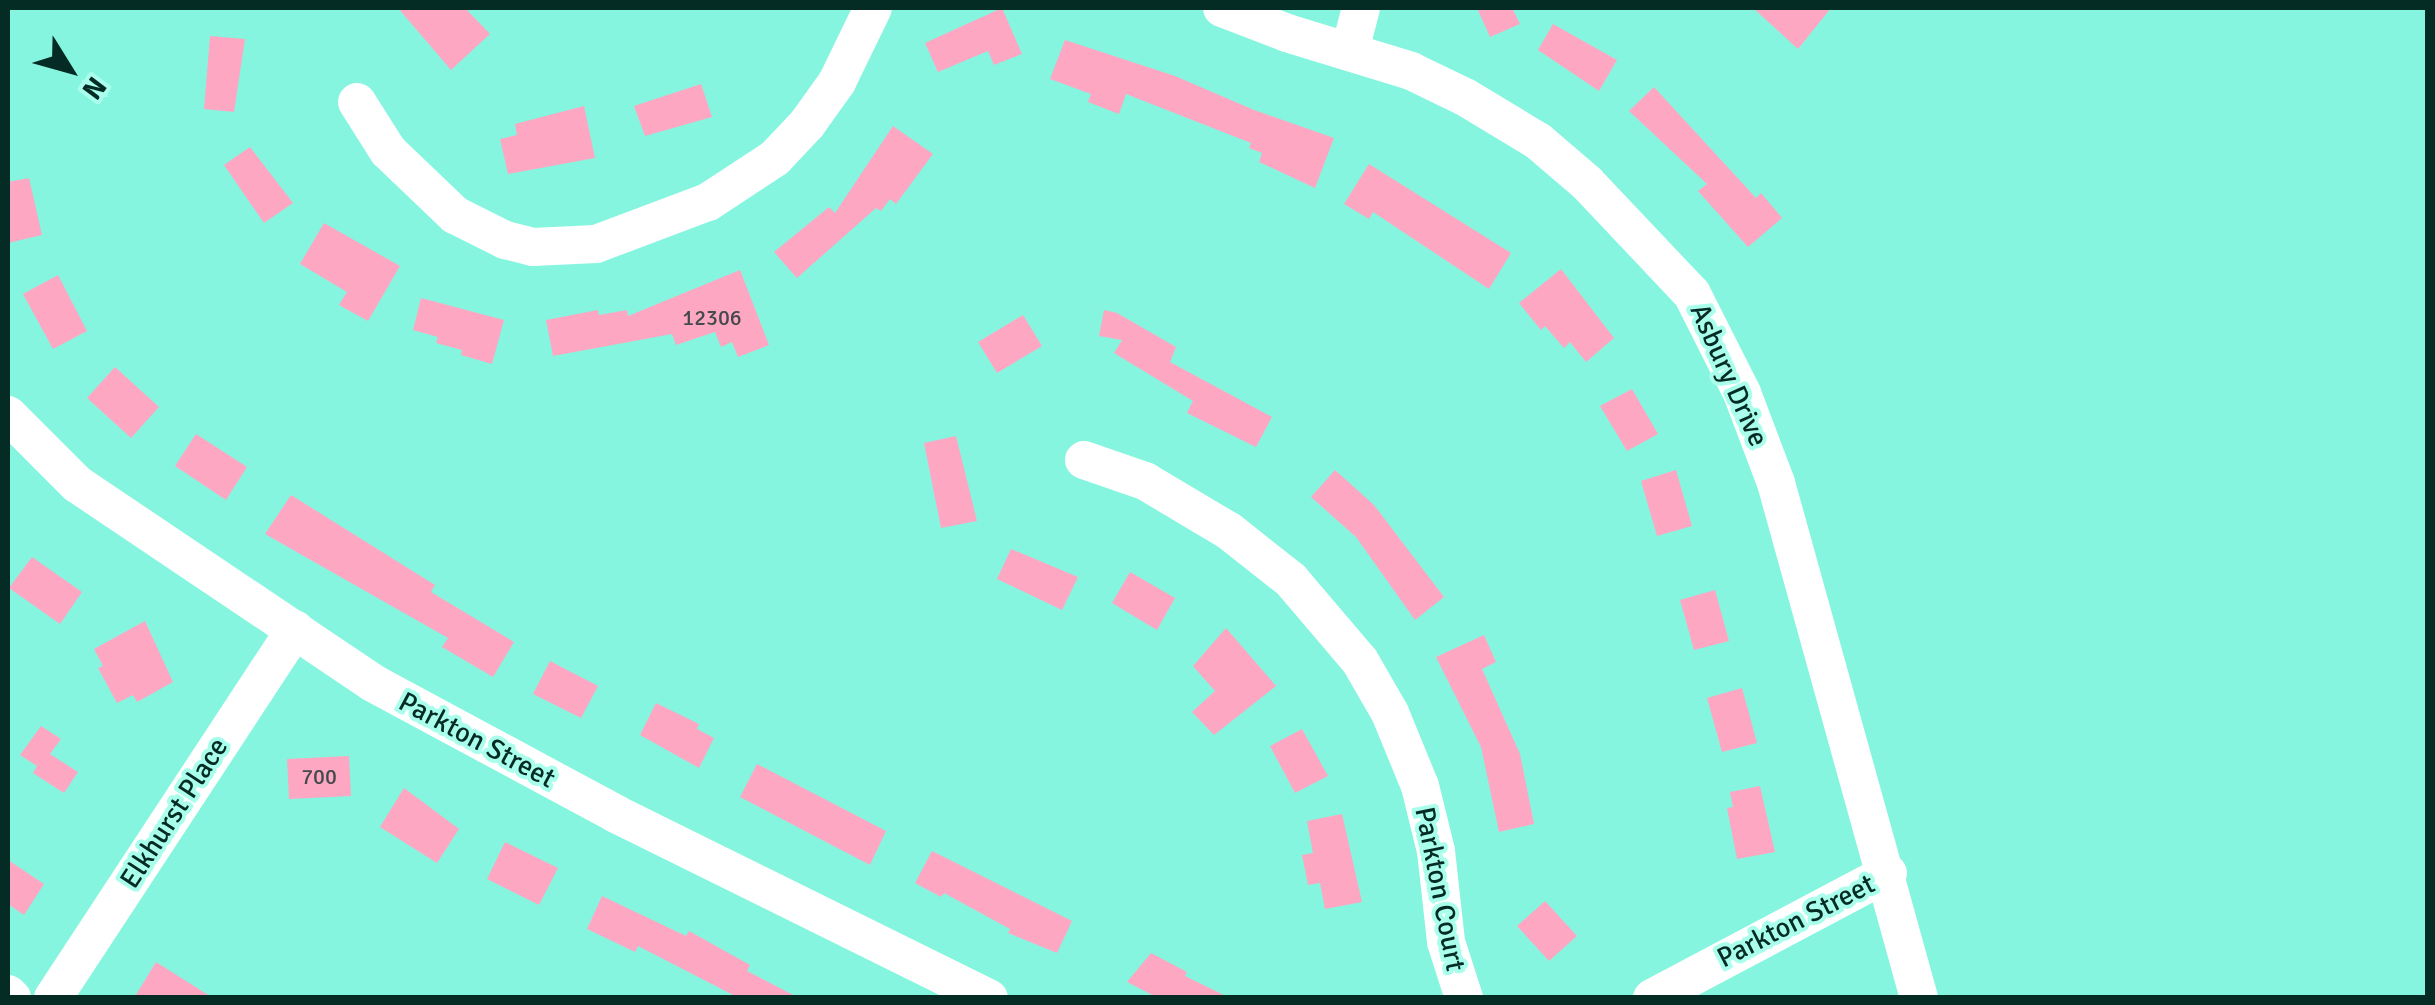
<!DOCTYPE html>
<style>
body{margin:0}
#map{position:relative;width:2435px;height:1005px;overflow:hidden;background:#86f5e0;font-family:Signika,sans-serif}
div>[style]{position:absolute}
.building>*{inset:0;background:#fea7c2}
.minor>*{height:38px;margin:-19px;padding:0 19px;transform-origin:19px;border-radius:19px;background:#fff}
span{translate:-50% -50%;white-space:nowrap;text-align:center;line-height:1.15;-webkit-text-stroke:8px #a9feec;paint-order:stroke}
.number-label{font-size:22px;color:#434a4c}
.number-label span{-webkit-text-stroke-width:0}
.street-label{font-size:28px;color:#052b25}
.frame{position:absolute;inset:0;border:10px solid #052b25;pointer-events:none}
.north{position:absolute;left:20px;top:20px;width:100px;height:100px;-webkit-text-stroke:8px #a9feec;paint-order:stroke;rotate:127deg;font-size:28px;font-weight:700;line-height:40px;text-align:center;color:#052b25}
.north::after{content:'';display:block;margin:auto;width:35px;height:45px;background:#052b25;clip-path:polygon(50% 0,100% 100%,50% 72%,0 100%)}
</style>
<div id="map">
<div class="building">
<i style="clip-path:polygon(398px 8px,465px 8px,490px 34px,451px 70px)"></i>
<i style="clip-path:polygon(1002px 8px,1022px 54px,994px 65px,988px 51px,938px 72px,925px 43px)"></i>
<i style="clip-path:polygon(1477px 8px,1512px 8px,1520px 24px,1490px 37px)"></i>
<i style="clip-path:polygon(1753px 8px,1831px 8px,1798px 49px)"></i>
<i style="clip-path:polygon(1553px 24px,1617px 60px,1599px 91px,1538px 50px)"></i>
<i style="clip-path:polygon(210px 36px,245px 39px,234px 112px,204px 109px)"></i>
<i style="clip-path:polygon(1065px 40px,1175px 76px,1254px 110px,1334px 138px,1315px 188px,1259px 162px,1262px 153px,1249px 148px,1251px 143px,1126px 94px,1119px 114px,1088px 102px,1091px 94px,1050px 79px)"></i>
<i style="clip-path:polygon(701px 84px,712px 117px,645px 136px,634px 106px)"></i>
<i style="clip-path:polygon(1654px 87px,1756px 198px,1761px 193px,1782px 218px,1748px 247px,1698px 191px,1707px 184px,1629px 111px)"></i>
<i style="clip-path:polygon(584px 106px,595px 158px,508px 174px,500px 139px,517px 135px,515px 124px)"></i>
<i style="clip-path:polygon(893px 126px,933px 154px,896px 204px,890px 199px,881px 211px,876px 208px,797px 278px,774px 252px,829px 207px,835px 213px)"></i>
<i style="clip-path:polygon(250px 147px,293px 203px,264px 223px,224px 165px)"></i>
<i style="clip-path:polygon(1369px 164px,1511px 253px,1489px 289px,1373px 212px,1369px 219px,1344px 204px)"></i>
<i style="clip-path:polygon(29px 178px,42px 235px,8px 243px,8px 182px)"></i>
<i style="clip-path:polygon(324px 223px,400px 266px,368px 321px,339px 305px,347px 292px,300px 264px)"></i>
<i style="clip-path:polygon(1561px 269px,1614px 338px,1586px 362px,1570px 342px,1564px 348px,1545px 326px,1541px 330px,1519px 303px)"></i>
<i style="clip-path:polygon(740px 270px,769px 345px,738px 357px,732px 342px,721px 347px,715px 332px,676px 345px,672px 334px,553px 356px,546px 320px,598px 310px,599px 315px,627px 310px,628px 316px)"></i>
<i style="clip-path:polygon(58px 275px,87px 331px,53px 349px,23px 294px)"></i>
<i style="clip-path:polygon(421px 298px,504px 320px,492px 364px,461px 355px,462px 350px,436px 343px,438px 337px,413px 330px)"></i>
<i style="clip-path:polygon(1104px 310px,1117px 313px,1176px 347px,1170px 362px,1272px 417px,1256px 447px,1187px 413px,1193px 401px,1114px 353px,1122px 340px,1099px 336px)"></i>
<i style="clip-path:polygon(1023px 315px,1042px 346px,997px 373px,978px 342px)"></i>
<i style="clip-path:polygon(115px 367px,159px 407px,131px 438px,87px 398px)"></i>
<i style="clip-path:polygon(1632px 389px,1658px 434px,1627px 451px,1600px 406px)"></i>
<i style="clip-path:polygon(196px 434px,247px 467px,226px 500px,175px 466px)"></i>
<i style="clip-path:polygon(956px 436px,977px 521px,941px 528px,924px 443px)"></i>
<i style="clip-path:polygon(1335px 470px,1374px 505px,1444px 597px,1415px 620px,1356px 537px,1311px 497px)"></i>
<i style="clip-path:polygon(1676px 470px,1692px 526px,1657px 536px,1641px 481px)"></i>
<i style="clip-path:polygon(291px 495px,435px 585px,431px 592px,514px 642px,493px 677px,442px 647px,448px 638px,265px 534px)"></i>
<i style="clip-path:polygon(1011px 549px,1078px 577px,1062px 610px,997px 579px)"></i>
<i style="clip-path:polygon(32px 557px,82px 592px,60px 624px,9px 588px)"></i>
<i style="clip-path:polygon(1130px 572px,1175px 598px,1157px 630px,1112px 603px)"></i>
<i style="clip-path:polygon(1715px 590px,1729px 641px,1694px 650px,1680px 600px)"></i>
<i style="clip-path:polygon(145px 621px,173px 682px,137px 702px,133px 695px,117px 703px,98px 668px,103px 666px,94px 649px)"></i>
<i style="clip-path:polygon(1226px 628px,1276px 686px,1214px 735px,1192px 712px,1215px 691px,1193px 666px)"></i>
<i style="clip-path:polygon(1484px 635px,1496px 662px,1482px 669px,1520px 754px,1534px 824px,1499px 832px,1481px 747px,1436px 657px)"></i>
<i style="clip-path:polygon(550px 661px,598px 686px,581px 718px,533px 694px)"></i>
<i style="clip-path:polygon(1742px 688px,1757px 743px,1722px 752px,1707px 698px)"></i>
<i style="clip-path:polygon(656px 703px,699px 724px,697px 729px,714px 738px,699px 768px,640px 735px)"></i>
<i style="clip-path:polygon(41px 726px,61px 739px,50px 754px,78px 772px,64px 793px,33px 773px,37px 766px,20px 755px)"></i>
<i style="clip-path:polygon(1302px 729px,1328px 776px,1295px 793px,1270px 746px)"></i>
<i style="clip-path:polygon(349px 756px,351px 796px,289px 799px,287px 759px)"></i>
<i style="clip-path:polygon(757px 764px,886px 831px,870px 865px,740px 797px)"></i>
<i style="clip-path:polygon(1760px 786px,1775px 852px,1737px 859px,1727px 808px,1733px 807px,1730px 792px)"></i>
<i style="clip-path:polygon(404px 788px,459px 829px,437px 863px,380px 827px)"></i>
<i style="clip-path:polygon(1342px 814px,1362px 902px,1325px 909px,1320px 883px,1308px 885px,1302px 855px,1313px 853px,1307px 821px)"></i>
<i style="clip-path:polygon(505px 842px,558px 868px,539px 905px,487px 879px)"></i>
<i style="clip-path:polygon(932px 851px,1072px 921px,1057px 953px,1008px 933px,1010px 929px,944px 893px,941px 897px,915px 883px)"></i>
<i style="clip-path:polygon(8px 860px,44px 884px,24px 915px,8px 904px)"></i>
<i style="clip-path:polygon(602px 896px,686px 936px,689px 931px,750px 965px,747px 971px,799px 998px,739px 998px,638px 946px,635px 952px,587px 929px)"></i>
<i style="clip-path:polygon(1545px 901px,1577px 936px,1549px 961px,1517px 926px)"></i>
<i style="clip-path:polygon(1151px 953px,1187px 972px,1185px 976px,1230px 998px,1158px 998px,1127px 982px)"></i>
<i style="clip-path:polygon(156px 962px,213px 998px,134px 998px)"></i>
</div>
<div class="minor">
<i style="left:1222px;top:8px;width:70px;rotate:21deg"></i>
<i style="left:1287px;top:33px;width:130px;rotate:17deg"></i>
<i style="left:1411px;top:71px;width:60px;rotate:25.7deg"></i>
<i style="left:1465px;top:97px;width:85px;rotate:31.1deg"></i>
<i style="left:1538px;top:141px;width:65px;rotate:40.6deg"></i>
<i style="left:1587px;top:183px;width:153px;rotate:46.6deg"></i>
<i style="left:1692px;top:294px;width:111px;rotate:63.2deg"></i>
<i style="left:1742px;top:393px;width:96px;rotate:69.3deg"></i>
<i style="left:1776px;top:483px;width:534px;rotate:74.48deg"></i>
<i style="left:1350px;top:50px;width:43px;rotate:-75.3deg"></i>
<i style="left:357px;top:102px;width:58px;rotate:57.7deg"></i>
<i style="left:388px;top:151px;width:93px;rotate:43.7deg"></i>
<i style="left:455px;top:215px;width:56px;rotate:26.6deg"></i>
<i style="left:505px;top:240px;width:29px;rotate:14deg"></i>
<i style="left:533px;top:247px;width:63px;rotate:-2.7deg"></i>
<i style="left:596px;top:244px;width:120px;rotate:-20.6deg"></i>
<i style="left:708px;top:202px;width:80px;rotate:-33.3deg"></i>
<i style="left:775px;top:158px;width:47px;rotate:-46.7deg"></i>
<i style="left:807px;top:124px;width:52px;rotate:-54.5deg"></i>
<i style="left:837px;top:82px;width:82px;rotate:-64.1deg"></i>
<i style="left:8px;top:415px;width:98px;rotate:45deg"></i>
<i style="left:77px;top:484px;width:357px;rotate:33.9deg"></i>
<i style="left:373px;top:683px;width:276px;rotate:28.3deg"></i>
<i style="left:616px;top:814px;width:416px;rotate:26.3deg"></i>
<i style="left:1084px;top:460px;width:65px;rotate:19deg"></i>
<i style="left:1145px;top:481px;width:98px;rotate:30.8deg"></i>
<i style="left:1229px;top:531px;width:79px;rotate:38.3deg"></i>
<i style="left:1291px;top:580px;width:106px;rotate:49.6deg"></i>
<i style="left:1360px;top:661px;width:60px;rotate:60deg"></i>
<i style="left:1390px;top:713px;width:79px;rotate:67.7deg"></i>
<i style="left:1420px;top:786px;width:67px;rotate:76.2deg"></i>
<i style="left:1436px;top:851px;width:92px;rotate:83.7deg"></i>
<i style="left:1446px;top:942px;width:59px;rotate:72.2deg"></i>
<i style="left:8px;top:994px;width:6px;rotate:45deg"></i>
<i style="left:53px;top:998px;width:441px;rotate:-56.7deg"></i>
<i style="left:1652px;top:998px;width:267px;rotate:-27.9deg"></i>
</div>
<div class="number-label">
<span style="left:712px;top:318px">12306</span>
<span style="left:319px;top:777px">700</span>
</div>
<div class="street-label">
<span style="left:1729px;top:375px;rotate:66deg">Asbury Drive</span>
<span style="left:477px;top:740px;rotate:28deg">Parkton Street</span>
<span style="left:174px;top:813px;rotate:-57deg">Elkhurst Place</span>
<span style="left:1440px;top:889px;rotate:79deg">Parkton Court</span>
<span style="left:1796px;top:921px;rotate:-27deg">Parkton Street</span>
</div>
<div class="frame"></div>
<div class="north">N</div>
</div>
